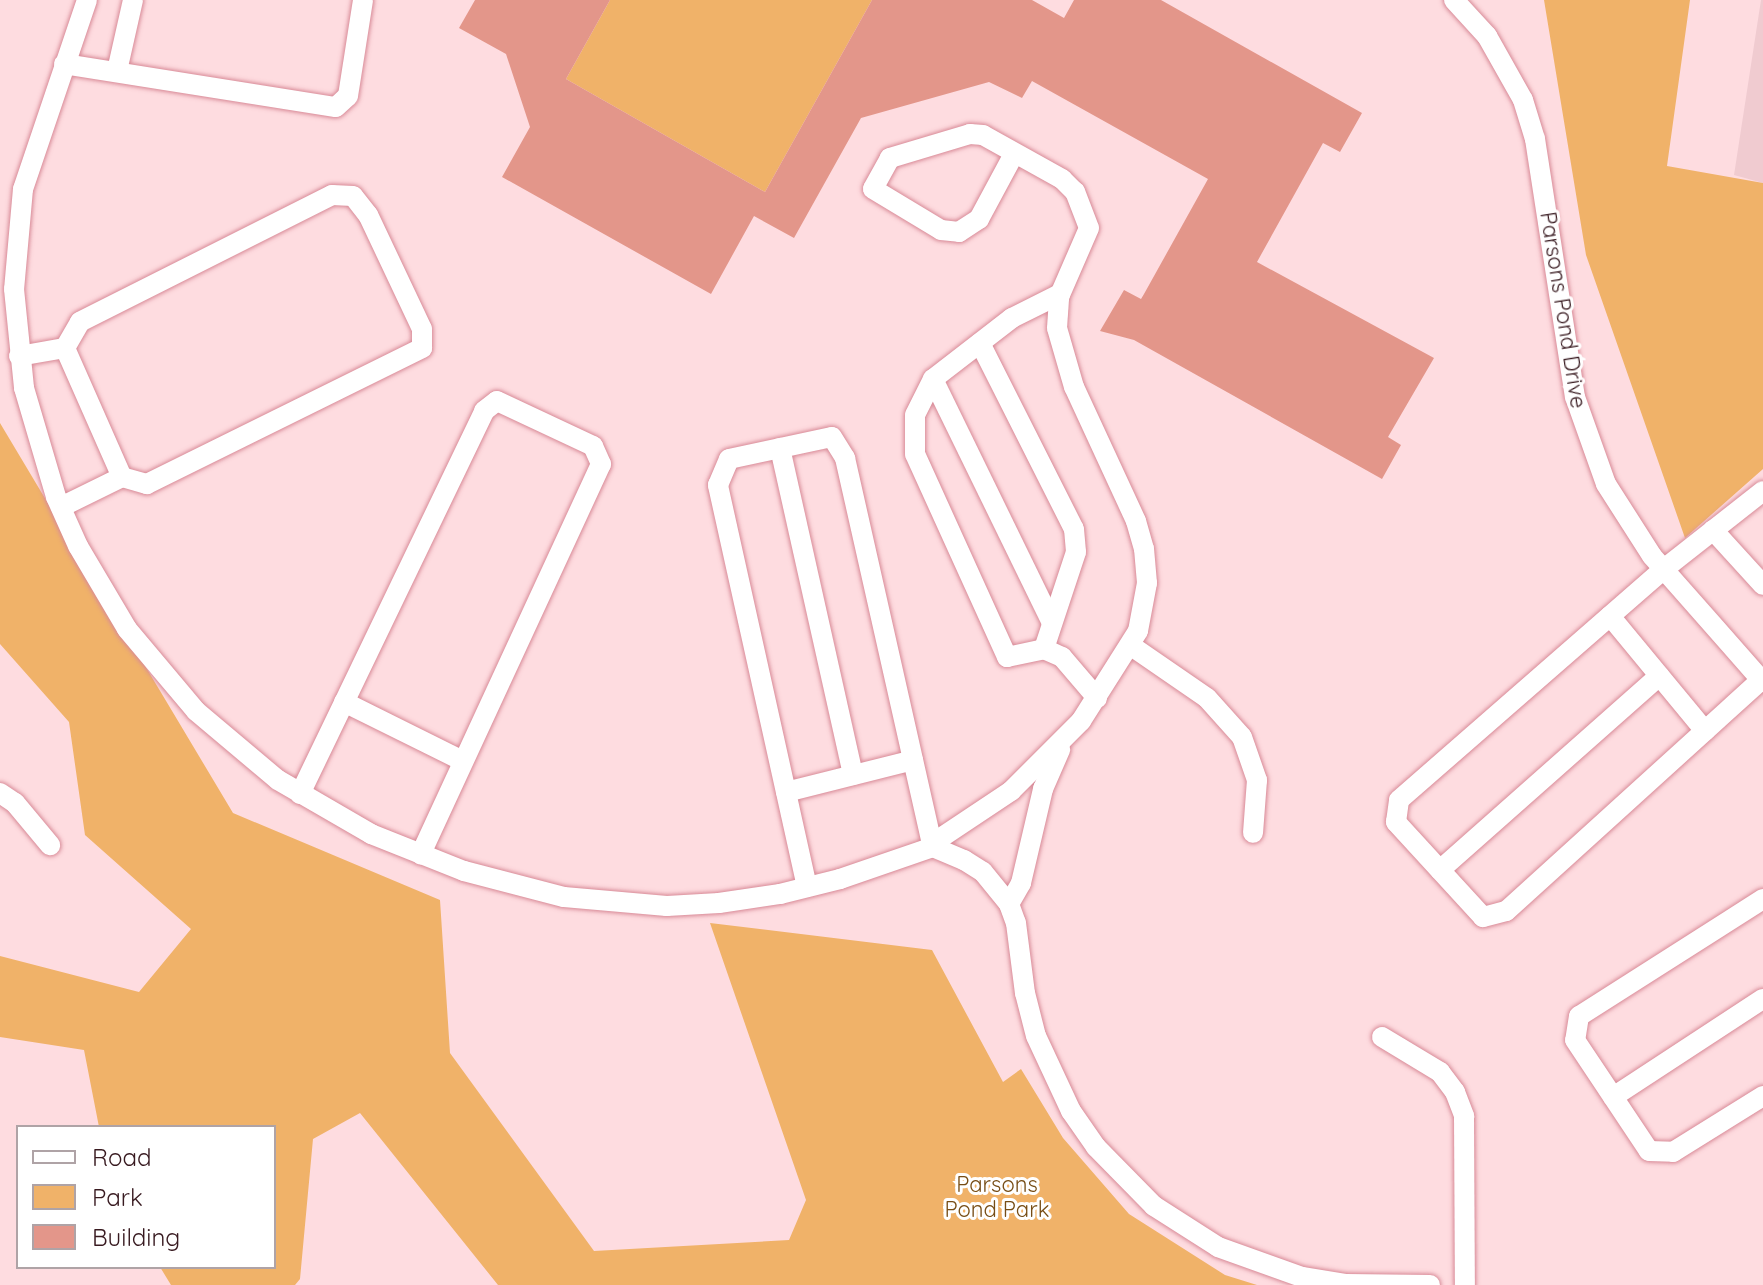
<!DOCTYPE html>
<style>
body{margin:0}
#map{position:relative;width:1763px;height:1285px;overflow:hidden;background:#fedce0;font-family:Quicksand,sans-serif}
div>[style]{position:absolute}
.built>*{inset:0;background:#f0cbd0}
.green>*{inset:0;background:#f0b269}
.building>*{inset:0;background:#e3968a}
.roads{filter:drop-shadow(0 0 2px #d88a97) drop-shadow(0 0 2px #d88a97)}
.minor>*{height:20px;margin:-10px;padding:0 10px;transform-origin:10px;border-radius:10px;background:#fff}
span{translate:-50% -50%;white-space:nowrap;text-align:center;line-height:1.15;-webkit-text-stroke:6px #fff;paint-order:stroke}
.street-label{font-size:22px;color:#381a20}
.park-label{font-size:22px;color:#774d15}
.legend{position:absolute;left:16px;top:1125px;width:260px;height:144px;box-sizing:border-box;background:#fff;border:2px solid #afa3a6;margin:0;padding:10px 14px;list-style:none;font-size:24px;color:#381a20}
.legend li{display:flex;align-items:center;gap:16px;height:40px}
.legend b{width:40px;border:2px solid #afa3a6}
</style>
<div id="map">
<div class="built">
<i style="clip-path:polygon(1761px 0,1763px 0,1763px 183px,1734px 175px)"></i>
</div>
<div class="green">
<i style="clip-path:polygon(610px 0,872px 0,765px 192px,566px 79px)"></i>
<i style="clip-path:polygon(1544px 0,1690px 0,1667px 166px,1763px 183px,1763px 469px,1685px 538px,1586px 255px)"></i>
<i style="clip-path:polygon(0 423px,233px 813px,440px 900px,450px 1053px,594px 1251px,789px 1240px,806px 1200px,710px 923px,932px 950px,1003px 1082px,1021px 1069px,1063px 1138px,1129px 1214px,1225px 1275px,1257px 1285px,498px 1285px,360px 1113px,313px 1139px,300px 1279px,295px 1285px,171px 1285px,160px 1267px,274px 1267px,274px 1127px,99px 1127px,84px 1050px,0 1037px,0 956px,139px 992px,191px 929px,85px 835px,69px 722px,0 644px)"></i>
</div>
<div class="building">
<i style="clip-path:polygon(475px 0,610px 0,566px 79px,765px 192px,872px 0,1032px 0,1064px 18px,1074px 0,1161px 0,1362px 113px,1340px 152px,1323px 143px,1257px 262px,1434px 358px,1388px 437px,1401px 445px,1382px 479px,1134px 340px,1100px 331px,1124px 290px,1141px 299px,1144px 294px,1208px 179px,1032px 81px,1022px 98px,989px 82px,861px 118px,794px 238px,754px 216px,711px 294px,502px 177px,530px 127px,506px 54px,459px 28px)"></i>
</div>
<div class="roads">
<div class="minor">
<i style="left:87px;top:0;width:200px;rotate:108.7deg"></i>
<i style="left:23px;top:189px;width:100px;rotate:95.1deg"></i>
<i style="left:14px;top:289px;width:100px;rotate:84.2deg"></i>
<i style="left:24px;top:388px;width:114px;rotate:73.6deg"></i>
<i style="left:56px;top:497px;width:54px;rotate:65.8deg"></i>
<i style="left:78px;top:546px;width:96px;rotate:59.4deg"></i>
<i style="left:127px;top:629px;width:107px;rotate:49.9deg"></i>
<i style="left:196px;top:711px;width:107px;rotate:40.1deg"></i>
<i style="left:278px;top:780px;width:108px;rotate:30.1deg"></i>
<i style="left:371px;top:834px;width:100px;rotate:21.7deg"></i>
<i style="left:464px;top:871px;width:103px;rotate:14.6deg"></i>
<i style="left:564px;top:897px;width:103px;rotate:5deg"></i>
<i style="left:667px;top:906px;width:52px;rotate:-3.3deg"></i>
<i style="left:719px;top:903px;width:62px;rotate:-8.4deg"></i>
<i style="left:780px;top:894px;width:62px;rotate:-14deg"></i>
<i style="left:840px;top:879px;width:98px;rotate:-19deg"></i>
<i style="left:933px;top:847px;width:34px;rotate:23deg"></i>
<i style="left:964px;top:860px;width:22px;rotate:32deg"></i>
<i style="left:983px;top:872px;width:41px;rotate:50.9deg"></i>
<i style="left:1009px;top:904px;width:20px;rotate:70deg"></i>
<i style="left:1016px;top:923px;width:71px;rotate:82.7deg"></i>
<i style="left:1025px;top:993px;width:44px;rotate:75.7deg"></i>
<i style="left:1036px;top:1036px;width:83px;rotate:65deg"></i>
<i style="left:1071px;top:1111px;width:44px;rotate:55.2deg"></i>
<i style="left:1096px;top:1147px;width:83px;rotate:45.5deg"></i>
<i style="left:1154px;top:1206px;width:76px;rotate:32.6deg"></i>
<i style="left:1218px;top:1247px;width:89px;rotate:19.7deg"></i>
<i style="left:1302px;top:1277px;width:45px;rotate:9deg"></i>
<i style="left:1346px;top:1284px;width:84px;rotate:0.7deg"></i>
<i style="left:1454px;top:0;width:49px;rotate:47.5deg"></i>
<i style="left:1487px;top:36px;width:73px;rotate:60.6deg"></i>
<i style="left:1523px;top:100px;width:41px;rotate:72.9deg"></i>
<i style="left:1535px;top:139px;width:261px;rotate:81.2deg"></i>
<i style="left:1575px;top:397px;width:92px;rotate:70.4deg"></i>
<i style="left:1606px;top:484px;width:85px;rotate:57.4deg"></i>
<i style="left:1652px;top:556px;width:168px;rotate:48.6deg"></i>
<i style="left:64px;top:64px;width:275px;rotate:9deg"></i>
<i style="left:336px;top:107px;width:16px;rotate:-43deg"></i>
<i style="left:348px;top:96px;width:97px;rotate:-81.1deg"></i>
<i style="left:117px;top:71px;width:73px;rotate:-77.3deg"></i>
<i style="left:1060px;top:294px;width:54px;rotate:153.4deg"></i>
<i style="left:1012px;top:318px;width:100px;rotate:142.3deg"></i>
<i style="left:933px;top:379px;width:40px;rotate:116.6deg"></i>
<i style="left:915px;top:415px;width:39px;rotate:90deg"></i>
<i style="left:915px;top:454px;width:223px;rotate:65.6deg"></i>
<i style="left:1007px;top:657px;width:38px;rotate:-12deg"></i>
<i style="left:1044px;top:649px;width:20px;rotate:24deg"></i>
<i style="left:1062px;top:657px;width:54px;rotate:49.5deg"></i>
<i style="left:980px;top:343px;width:208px;rotate:63.2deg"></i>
<i style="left:1074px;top:529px;width:23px;rotate:85deg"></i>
<i style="left:1076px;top:552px;width:102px;rotate:108.3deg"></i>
<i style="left:65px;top:348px;width:141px;rotate:66.2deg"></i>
<i style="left:19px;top:356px;width:47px;rotate:-9.9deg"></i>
<i style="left:933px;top:379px;width:271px;rotate:64deg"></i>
<i style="left:780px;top:448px;width:335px;rotate:77.4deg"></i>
<i style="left:61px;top:507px;width:68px;rotate:-26.2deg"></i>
<i style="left:122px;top:477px;width:26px;rotate:16deg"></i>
<i style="left:147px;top:484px;width:307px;rotate:-26.3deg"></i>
<i style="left:422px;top:348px;width:19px;rotate:-90deg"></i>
<i style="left:422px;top:329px;width:126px;rotate:-115.3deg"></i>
<i style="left:368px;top:215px;width:24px;rotate:-128deg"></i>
<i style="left:353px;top:196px;width:21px;rotate:-177deg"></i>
<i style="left:332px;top:195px;width:282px;rotate:153.3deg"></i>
<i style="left:80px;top:322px;width:30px;rotate:120deg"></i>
<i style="left:1713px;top:530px;width:74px;rotate:47.7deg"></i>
<i style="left:1610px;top:616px;width:149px;rotate:50.4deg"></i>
<i style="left:1130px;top:645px;width:93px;rotate:34.5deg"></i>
<i style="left:1207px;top:698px;width:52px;rotate:48.1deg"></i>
<i style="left:1242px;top:737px;width:46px;rotate:70.8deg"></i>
<i style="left:1257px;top:780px;width:53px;rotate:94.3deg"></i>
<i style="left:1761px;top:680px;width:344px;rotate:137.8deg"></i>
<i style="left:1506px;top:911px;width:24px;rotate:165deg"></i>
<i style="left:1483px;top:917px;width:129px;rotate:-132.5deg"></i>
<i style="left:1396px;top:822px;width:22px;rotate:-82deg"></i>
<i style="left:1399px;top:800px;width:352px;rotate:-41.1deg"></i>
<i style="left:1664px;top:569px;width:126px;rotate:-38.2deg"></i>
<i style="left:344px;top:702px;width:133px;rotate:26.4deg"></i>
<i style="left:786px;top:792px;width:131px;rotate:-14.1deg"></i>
<i style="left:0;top:793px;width:18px;rotate:34deg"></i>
<i style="left:15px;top:803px;width:55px;rotate:50.2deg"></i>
<i style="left:300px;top:794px;width:425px;rotate:-64.3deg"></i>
<i style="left:484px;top:411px;width:16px;rotate:-38deg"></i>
<i style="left:497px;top:401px;width:106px;rotate:25.1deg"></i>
<i style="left:593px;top:446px;width:20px;rotate:66deg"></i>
<i style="left:601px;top:464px;width:430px;rotate:114.8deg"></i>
<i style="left:933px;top:847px;width:13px;rotate:-48deg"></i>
<i style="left:942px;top:837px;width:83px;rotate:-33.7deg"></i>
<i style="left:1011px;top:791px;width:99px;rotate:-45deg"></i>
<i style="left:1081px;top:721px;width:107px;rotate:-57.7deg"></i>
<i style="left:1138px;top:631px;width:49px;rotate:-79.4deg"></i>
<i style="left:1147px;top:583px;width:34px;rotate:-95deg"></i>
<i style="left:1144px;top:549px;width:29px;rotate:-106deg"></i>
<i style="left:1136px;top:521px;width:148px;rotate:-114.8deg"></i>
<i style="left:1074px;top:387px;width:61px;rotate:-106.1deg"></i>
<i style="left:1057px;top:328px;width:31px;rotate:-86deg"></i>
<i style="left:1059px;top:297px;width:75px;rotate:-66.5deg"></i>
<i style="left:1089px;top:228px;width:39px;rotate:-111deg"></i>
<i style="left:1075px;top:192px;width:18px;rotate:-135deg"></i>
<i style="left:1062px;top:179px;width:90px;rotate:-150.9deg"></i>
<i style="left:983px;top:135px;width:13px;rotate:-176deg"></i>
<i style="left:970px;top:134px;width:84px;rotate:163.3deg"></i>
<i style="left:890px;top:158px;width:35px;rotate:119deg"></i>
<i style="left:873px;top:189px;width:79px;rotate:31.1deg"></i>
<i style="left:941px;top:230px;width:18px;rotate:6deg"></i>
<i style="left:959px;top:232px;width:24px;rotate:-33deg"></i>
<i style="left:979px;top:219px;width:74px;rotate:-61.7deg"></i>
<i style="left:1440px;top:870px;width:293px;rotate:-41.5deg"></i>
<i style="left:807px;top:887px;width:412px;rotate:-102.5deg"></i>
<i style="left:718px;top:485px;width:28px;rotate:-67deg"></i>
<i style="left:729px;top:459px;width:105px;rotate:-12.1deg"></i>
<i style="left:832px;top:437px;width:25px;rotate:58deg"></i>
<i style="left:845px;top:458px;width:399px;rotate:77.3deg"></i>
<i style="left:1763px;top:899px;width:218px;rotate:147.5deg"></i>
<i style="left:1579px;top:1016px;width:24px;rotate:99deg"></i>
<i style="left:1575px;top:1040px;width:133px;rotate:56.3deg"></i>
<i style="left:1649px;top:1151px;width:24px;rotate:2deg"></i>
<i style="left:1673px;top:1152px;width:106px;rotate:-31.9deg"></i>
<i style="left:1009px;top:904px;width:24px;rotate:-60deg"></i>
<i style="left:1021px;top:883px;width:97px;rotate:-76.8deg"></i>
<i style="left:1043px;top:789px;width:43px;rotate:-66.4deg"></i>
<i style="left:1382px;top:1037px;width:68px;rotate:31.1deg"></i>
<i style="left:1440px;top:1072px;width:25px;rotate:53deg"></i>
<i style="left:1455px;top:1092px;width:26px;rotate:69deg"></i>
<i style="left:1464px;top:1116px;width:169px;rotate:89.7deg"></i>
<i style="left:1613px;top:1097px;width:179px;rotate:-33.2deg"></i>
</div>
</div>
<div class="street-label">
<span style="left:1563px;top:310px;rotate:81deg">Parsons Pond Drive</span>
</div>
<div class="park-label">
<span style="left:997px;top:1197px">Parsons<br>Pond Park</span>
</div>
<ul class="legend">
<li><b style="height:10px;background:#fff"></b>Road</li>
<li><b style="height:22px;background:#f0b269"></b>Park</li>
<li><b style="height:22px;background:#e3968a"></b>Building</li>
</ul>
</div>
